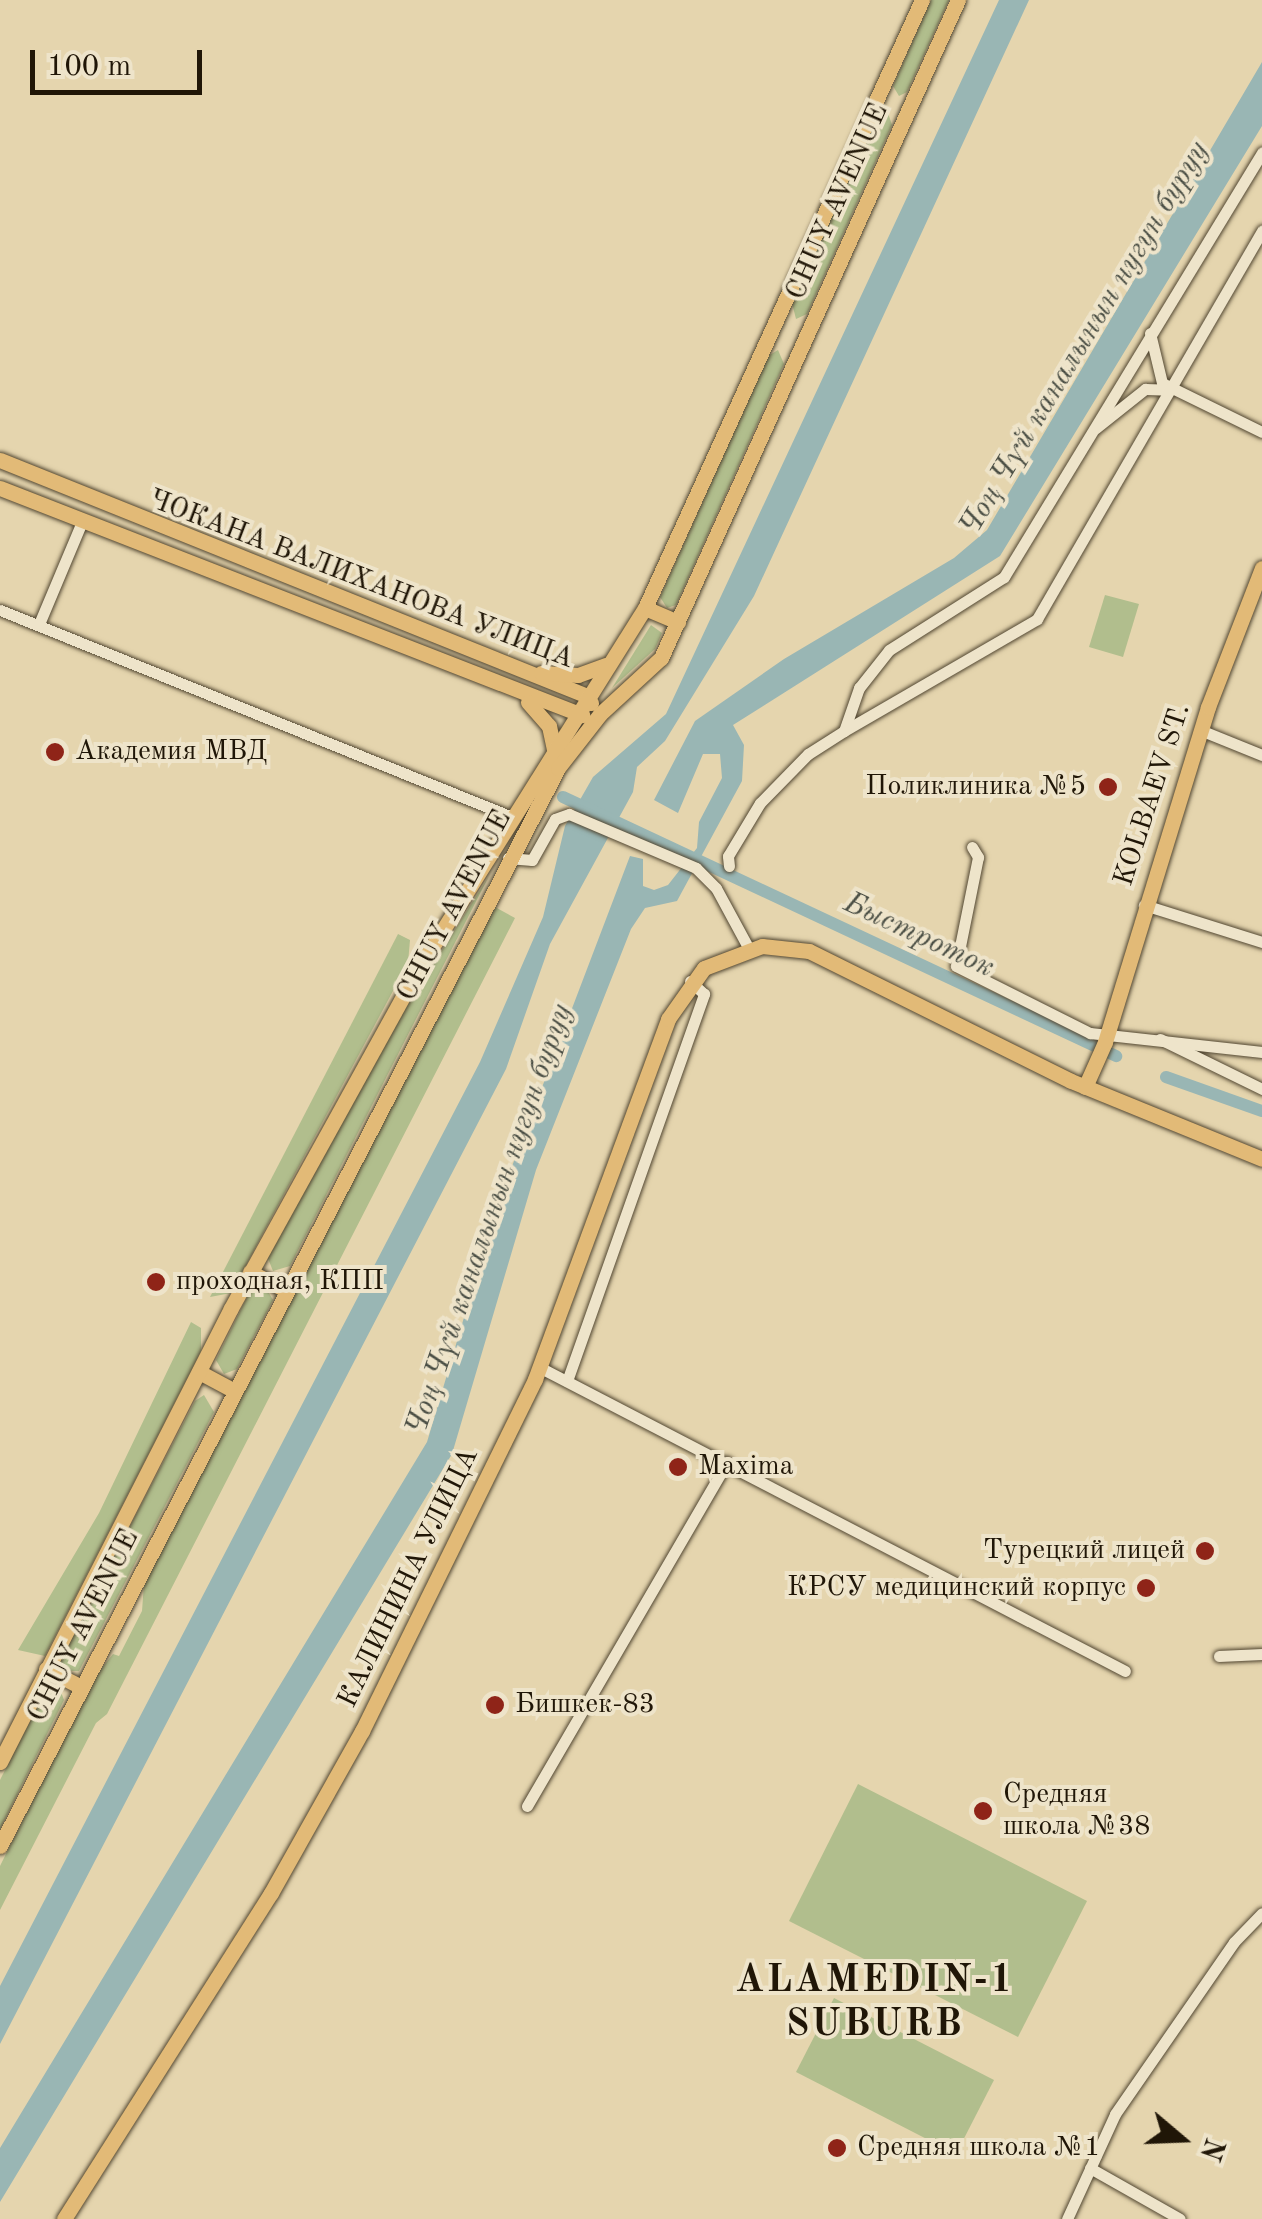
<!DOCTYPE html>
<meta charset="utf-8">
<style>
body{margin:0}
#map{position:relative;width:1262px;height:2219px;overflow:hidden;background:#e5d5ae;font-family:"Old Standard TT",serif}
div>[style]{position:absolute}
.green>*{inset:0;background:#b1be8d}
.water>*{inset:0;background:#99b6b4}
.canal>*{height:12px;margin:-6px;padding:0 6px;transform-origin:6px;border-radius:6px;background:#99b6b4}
.roads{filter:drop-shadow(0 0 2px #514631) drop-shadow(0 0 2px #514631)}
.minor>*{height:11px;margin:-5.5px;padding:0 5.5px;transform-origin:5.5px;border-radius:5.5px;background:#eee4ca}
.major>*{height:15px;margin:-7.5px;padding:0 7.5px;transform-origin:7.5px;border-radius:7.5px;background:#e2ba77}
.dots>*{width:28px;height:28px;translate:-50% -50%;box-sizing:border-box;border:5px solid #eee4ca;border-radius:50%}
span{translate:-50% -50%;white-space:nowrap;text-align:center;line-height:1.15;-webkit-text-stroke:8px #eee4ca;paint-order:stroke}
.street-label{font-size:28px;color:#201607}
.poi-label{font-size:28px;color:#201607}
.left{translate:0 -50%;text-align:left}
.right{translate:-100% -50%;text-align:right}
.water-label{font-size:30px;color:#4a4e44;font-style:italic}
.district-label{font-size:38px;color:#201607;font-weight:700;letter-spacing:2.5px}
.north{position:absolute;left:1132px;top:2089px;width:100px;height:100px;-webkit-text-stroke:8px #eee4ca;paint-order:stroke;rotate:109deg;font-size:28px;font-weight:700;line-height:40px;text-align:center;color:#201607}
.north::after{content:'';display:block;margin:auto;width:35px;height:45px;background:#201607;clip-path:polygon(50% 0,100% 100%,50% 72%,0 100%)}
.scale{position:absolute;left:30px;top:50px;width:172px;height:45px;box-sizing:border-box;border:5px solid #201607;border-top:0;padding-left:12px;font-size:30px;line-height:35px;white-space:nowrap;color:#201607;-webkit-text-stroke:8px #eee4ca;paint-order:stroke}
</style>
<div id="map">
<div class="green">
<i style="clip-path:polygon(931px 0,949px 0,907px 92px,899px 96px,893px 86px)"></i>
<i style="clip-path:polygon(888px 113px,892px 125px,807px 314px,796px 319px,792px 303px,877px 118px)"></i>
<i style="clip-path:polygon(778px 350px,784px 364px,676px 605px,667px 608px,660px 597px,768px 356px)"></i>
<i style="clip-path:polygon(1105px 595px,1139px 604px,1123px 657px,1089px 647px)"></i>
<i style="clip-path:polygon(651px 625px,662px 633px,655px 649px,612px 688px)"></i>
<i style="clip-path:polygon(489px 876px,290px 1266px,273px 1271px,267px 1256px,391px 1030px)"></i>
<i style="clip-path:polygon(495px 907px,515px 918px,107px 1714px,96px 1723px,0 1910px,0 1866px,93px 1679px,113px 1654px,119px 1656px,142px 1611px,144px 1584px)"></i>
<i style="clip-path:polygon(398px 934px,410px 940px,408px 963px,231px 1293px,210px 1297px)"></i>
<i style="clip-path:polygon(266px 1288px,273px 1300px,237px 1369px,224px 1374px,216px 1360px,251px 1289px)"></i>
<i style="clip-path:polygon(191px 1322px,201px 1328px,201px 1351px,45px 1656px,18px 1650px,99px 1513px)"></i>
<i style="clip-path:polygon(204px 1395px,214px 1412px,79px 1671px,67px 1671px,59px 1663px,195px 1401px)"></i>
<i style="clip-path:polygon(58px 1684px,64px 1700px,0 1829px,0 1780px,45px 1691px)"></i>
<i style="clip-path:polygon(858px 1784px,1087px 1901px,1018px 2037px,789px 1921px)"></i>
<i style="clip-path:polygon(834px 1998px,994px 2080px,956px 2154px,796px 2072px)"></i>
</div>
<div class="water">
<i style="clip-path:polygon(999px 0,1029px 0,754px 596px,665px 741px,637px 767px,633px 792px,550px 944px,506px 1069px,0 2044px,0 1986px,480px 1062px,543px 917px,565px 826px,593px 777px,666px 714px)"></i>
<i style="clip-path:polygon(1262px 62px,1262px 126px,1000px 556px,733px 725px,744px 745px,742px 781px,677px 901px,645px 908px,631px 929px,536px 1170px,452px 1454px,0 2202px,0 2148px,427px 1442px,498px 1203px,630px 856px,643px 859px,643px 886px,654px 890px,668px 885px,697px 848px,699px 822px,722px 778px,720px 754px,703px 754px,678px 813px,654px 800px,695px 721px,784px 659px,954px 558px,987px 530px)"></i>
</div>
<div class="canal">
<i style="left:563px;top:797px;width:611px;rotate:25.1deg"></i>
<i style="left:1166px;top:1077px;width:102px;rotate:19.5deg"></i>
</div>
<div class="roads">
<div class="minor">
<i style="left:1150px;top:333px;width:51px;rotate:76.5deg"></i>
<i style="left:1162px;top:383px;width:111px;rotate:26.1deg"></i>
<i style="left:1096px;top:428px;width:63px;rotate:-38.5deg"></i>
<i style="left:1145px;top:389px;width:24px;rotate:2deg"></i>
<i style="left:0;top:610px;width:552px;rotate:22.01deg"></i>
<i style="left:39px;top:624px;width:108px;rotate:-67.2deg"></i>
<i style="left:1200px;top:730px;width:67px;rotate:22deg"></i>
<i style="left:844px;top:731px;width:223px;rotate:-30.1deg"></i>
<i style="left:1037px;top:619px;width:449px;rotate:-59.9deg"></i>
<i style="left:972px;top:847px;width:12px;rotate:59deg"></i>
<i style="left:978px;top:857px;width:111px;rotate:101.4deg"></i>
<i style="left:956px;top:966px;width:150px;rotate:26.6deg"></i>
<i style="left:1090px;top:1033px;width:173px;rotate:6.3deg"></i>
<i style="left:508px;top:858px;width:24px;rotate:5deg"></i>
<i style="left:532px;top:860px;width:47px;rotate:-60.7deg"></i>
<i style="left:555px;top:819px;width:15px;rotate:-20deg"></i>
<i style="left:569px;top:814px;width:138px;rotate:23deg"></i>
<i style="left:696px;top:868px;width:28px;rotate:45deg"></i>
<i style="left:716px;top:888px;width:69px;rotate:61.6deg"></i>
<i style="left:729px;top:866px;width:10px;rotate:-96deg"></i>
<i style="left:728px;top:856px;width:62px;rotate:-58.9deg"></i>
<i style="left:760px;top:803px;width:69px;rotate:-45.6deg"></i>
<i style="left:808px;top:754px;width:43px;rotate:-32.6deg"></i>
<i style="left:844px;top:731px;width:46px;rotate:-70.8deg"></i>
<i style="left:859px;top:688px;width:48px;rotate:-51.7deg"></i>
<i style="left:889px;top:650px;width:136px;rotate:-32.4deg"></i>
<i style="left:1004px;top:577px;width:497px;rotate:-58.7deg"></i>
<i style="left:1144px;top:905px;width:124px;rotate:17.4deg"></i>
<i style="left:1160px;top:1039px;width:114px;rotate:26.1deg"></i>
<i style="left:539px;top:1367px;width:660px;rotate:27.42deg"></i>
<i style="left:567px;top:1381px;width:411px;rotate:-70.5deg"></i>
<i style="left:704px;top:994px;width:19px;rotate:-137deg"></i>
<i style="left:1219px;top:1656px;width:43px;rotate:-2.7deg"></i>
<i style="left:527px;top:1806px;width:398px;rotate:-59.8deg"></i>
<i style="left:1090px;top:2168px;width:103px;rotate:29.5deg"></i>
<i style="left:1067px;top:2219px;width:115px;rotate:-65.4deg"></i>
<i style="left:1115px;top:2114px;width:209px;rotate:-55.3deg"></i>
<i style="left:1234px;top:1942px;width:40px;rotate:-46deg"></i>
</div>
<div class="major">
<i style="left:0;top:460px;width:630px;rotate:21.89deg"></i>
<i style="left:585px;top:695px;width:10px;rotate:53deg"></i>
<i style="left:0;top:488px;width:625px;rotate:21.31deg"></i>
<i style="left:645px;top:608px;width:36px;rotate:23deg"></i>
<i style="left:541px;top:673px;width:37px;rotate:3deg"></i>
<i style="left:578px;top:675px;width:30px;rotate:-20deg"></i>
<i style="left:528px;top:702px;width:32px;rotate:49deg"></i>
<i style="left:549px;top:726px;width:24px;rotate:78deg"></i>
<i style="left:1085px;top:1087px;width:49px;rotate:-66deg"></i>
<i style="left:1105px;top:1042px;width:350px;rotate:-72.9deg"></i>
<i style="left:1208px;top:707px;width:149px;rotate:-68.8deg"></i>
<i style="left:250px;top:1272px;width:40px;rotate:26.6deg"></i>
<i style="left:199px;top:1372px;width:40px;rotate:28deg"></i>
<i style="left:46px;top:1669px;width:38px;rotate:27deg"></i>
<i style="left:0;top:1762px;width:509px;rotate:-63.03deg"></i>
<i style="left:231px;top:1308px;width:389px;rotate:-61.1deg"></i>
<i style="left:419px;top:968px;width:425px;rotate:-57.9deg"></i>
<i style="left:645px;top:608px;width:668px;rotate:-65.51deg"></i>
<i style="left:0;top:1846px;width:1214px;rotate:-62.63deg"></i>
<i style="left:558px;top:768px;width:68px;rotate:-52.1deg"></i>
<i style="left:600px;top:714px;width:83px;rotate:-42.6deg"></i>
<i style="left:661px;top:658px;width:722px;rotate:-65.71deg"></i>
<i style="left:64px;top:2219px;width:386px;rotate:-57.6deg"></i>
<i style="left:271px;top:1893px;width:186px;rotate:-60.7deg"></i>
<i style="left:362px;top:1731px;width:392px;rotate:-63.8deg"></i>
<i style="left:535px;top:1379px;width:384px;rotate:-69.7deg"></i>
<i style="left:668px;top:1019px;width:62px;rotate:-54.8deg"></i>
<i style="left:704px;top:968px;width:62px;rotate:-20.8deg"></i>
<i style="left:762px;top:946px;width:47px;rotate:6.1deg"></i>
<i style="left:809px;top:951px;width:292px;rotate:26.4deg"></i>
<i style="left:1071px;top:1081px;width:206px;rotate:22.2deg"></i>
</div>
</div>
<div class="dots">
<i style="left:55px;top:752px;background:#8f2418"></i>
<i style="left:1108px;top:787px;background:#8f2418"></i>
<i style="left:156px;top:1282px;background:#8f2418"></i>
<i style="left:678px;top:1467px;background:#8f2418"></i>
<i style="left:1205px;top:1551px;background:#8f2418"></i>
<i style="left:1146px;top:1588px;background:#8f2418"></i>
<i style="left:495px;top:1705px;background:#8f2418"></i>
<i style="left:983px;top:1811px;background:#8f2418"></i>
<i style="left:837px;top:2148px;background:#8f2418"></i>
</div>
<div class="street-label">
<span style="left:838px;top:202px;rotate:-66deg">CHUY AVENUE</span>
<span style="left:361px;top:580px;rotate:21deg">ЧОКАНА ВАЛИХАНОВА УЛИЦА</span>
<span style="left:1153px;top:795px;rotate:-72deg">KOLBAEV ST.</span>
<span style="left:455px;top:906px;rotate:-62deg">CHUY AVENUE</span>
<span style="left:409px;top:1578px;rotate:-64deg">КАЛИНИНА УЛИЦА</span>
<span style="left:84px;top:1626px;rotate:-63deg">CHUY AVENUE</span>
</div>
<div class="poi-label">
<span class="left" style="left:75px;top:752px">Академия МВД</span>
<span class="right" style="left:1086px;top:787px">Поликлиника №5</span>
<span class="left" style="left:176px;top:1282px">проходная, КПП</span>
<span class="left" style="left:698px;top:1467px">Maxima</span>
<span class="right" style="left:1185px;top:1551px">Турецкий лицей</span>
<span class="right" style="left:1126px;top:1588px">КРСУ медицинский корпус</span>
<span class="left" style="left:515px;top:1705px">Бишкек-83</span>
<span class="left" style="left:1003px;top:1811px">Средняя<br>школа №38</span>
<span class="left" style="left:857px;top:2148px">Средняя школа №1</span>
</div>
<div class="water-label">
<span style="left:1085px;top:339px;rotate:-59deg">Чоң Чүй каналынын нугун буруу</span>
<span style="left:919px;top:936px;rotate:25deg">Быстроток</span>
<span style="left:490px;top:1220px;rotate:-71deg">Чоң Чүй каналынын нугун буруу</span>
</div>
<div class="district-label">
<span style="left:875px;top:2004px">ALAMEDIN-1<br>SUBURB</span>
</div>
<div class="north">N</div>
<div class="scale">100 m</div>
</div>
